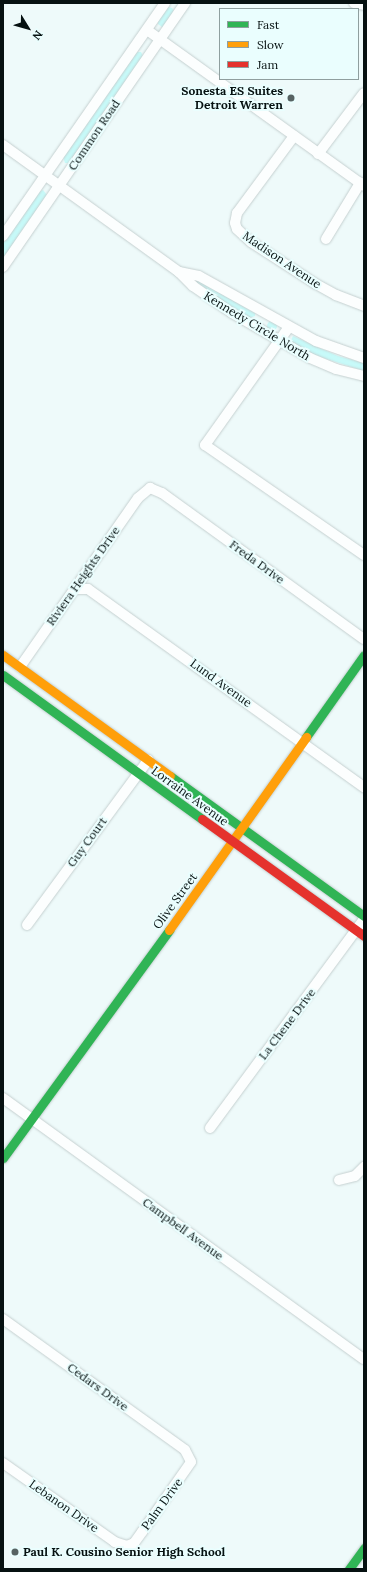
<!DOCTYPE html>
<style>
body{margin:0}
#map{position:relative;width:367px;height:1572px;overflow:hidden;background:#eefafa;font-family:Lora,serif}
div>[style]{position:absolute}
.green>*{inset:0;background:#c7faf9}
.round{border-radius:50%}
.roads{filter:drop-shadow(0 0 1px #c5d0d0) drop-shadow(0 0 1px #c5d0d0)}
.street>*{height:10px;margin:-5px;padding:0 5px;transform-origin:5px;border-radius:5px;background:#fcfefe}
.fast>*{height:9px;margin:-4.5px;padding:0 4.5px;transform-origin:4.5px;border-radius:4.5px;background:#30b455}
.slow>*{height:9px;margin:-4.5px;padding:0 4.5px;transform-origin:4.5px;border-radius:4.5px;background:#ff9f0a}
.jam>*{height:9px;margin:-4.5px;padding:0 4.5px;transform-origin:4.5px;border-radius:4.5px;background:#e5322d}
.dots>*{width:11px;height:11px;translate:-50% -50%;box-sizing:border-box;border:2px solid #eafefe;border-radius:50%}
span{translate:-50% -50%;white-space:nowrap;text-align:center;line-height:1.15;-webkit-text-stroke:4px #eafefe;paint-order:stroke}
.poi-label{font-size:12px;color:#061111;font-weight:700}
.right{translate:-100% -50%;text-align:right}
.left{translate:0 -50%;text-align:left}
.street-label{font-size:12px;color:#061111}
.frame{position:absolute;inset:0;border:4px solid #061111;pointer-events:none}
.legend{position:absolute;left:219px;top:8px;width:140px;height:72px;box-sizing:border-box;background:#eafefe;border:1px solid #8f9f9f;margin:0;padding:5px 7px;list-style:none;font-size:12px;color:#061111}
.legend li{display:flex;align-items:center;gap:8px;height:20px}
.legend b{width:20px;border:1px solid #8f9f9f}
.north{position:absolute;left:8px;top:8px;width:40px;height:40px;-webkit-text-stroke:3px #eafefe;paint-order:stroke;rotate:127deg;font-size:11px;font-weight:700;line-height:16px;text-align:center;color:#061111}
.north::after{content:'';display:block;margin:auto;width:14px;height:18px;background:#061111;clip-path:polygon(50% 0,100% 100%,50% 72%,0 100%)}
</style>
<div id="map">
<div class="green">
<i style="clip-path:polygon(168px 7px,172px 8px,174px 11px,164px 27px,162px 27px,158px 24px,158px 21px)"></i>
<i style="clip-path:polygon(137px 52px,141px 52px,143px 56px,69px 163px,65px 163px,63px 157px)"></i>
<i style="clip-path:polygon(43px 190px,47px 195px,3px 260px,3px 244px,39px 192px)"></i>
<i style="clip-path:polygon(197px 280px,255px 313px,255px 316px,249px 318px,232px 308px,196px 283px)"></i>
<i class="round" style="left:267px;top:321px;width:10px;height:10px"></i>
<i style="clip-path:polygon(293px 336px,338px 356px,364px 363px,364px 371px,317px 356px,290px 342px)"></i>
</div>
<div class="roads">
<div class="street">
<i style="left:354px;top:3px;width:10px;rotate:11deg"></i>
<i style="left:147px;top:30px;width:267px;rotate:35.7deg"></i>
<i style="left:294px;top:136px;width:96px;rotate:126.5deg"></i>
<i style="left:237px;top:213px;width:10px;rotate:101deg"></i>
<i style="left:235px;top:223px;width:6px;rotate:72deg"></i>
<i style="left:237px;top:229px;width:19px;rotate:43deg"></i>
<i style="left:251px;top:242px;width:77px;rotate:32.9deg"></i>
<i style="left:316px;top:284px;width:23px;rotate:29deg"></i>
<i style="left:336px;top:295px;width:30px;rotate:21deg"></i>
<i style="left:3px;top:145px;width:217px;rotate:35.8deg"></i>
<i style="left:179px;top:272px;width:20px;rotate:45deg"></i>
<i style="left:193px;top:286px;width:47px;rotate:34.7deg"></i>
<i style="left:232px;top:313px;width:90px;rotate:30deg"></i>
<i style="left:310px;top:358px;width:28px;rotate:23deg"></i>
<i style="left:336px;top:369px;width:29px;rotate:14deg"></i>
<i style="left:318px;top:154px;width:76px;rotate:-53deg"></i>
<i style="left:3px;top:236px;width:284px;rotate:-55.2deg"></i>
<i style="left:326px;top:239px;width:66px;rotate:-58.7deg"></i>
<i style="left:3px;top:267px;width:321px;rotate:-55.4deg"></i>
<i style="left:179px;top:272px;width:20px;rotate:11deg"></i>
<i style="left:199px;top:276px;width:134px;rotate:29.1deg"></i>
<i style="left:316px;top:341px;width:51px;rotate:19.5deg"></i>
<i style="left:289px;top:327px;width:145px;rotate:125.4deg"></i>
<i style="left:205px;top:445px;width:193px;rotate:34.7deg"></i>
<i style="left:75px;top:589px;width:13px"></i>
<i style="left:88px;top:589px;width:340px;rotate:35.7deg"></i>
<i style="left:20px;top:667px;width:206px;rotate:-55.1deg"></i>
<i style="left:138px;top:498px;width:16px;rotate:-40deg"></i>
<i style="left:150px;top:488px;width:13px;rotate:23deg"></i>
<i style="left:162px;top:493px;width:249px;rotate:35.9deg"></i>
<i style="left:27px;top:925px;width:205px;rotate:-53.7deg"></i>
<i style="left:3px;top:1098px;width:445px;rotate:35.9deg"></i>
<i style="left:210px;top:1128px;width:260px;rotate:-53.6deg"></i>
<i style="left:339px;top:1180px;width:16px;rotate:-14deg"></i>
<i style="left:355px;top:1176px;width:13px;rotate:-45deg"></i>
<i style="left:3px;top:1319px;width:224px;rotate:35.7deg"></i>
<i style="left:185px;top:1450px;width:13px;rotate:63deg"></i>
<i style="left:191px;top:1462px;width:85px;rotate:125deg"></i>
<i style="left:142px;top:1532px;width:14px;rotate:126deg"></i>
<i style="left:134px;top:1543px;width:8px;rotate:157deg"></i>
<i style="left:127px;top:1546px;width:13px;rotate:-162deg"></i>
<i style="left:115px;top:1542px;width:137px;rotate:-144.8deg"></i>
</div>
<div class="fast">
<i style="left:3px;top:675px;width:246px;rotate:35.9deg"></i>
<i style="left:306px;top:737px;width:100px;rotate:-54.7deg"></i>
<i style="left:170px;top:776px;width:239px;rotate:35.8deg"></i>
<i style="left:3px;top:1158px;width:282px;rotate:-53.9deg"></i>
<i style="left:349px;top:1569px;width:26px;rotate:-54deg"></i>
</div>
<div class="slow">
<i style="left:3px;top:655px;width:206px;rotate:35.9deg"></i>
<i style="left:169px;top:930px;width:237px;rotate:-54.6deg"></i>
</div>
<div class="jam">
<i style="left:202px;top:819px;width:200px;rotate:35.8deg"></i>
</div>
</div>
<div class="dots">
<i style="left:291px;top:98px;background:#576363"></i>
<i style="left:15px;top:1552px;background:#576363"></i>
</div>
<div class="poi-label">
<span class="right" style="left:283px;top:98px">Sonesta ES Suites<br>Detroit Warren</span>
<span class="left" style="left:23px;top:1552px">Paul K. Cousino Senior High School</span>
</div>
<div class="street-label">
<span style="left:94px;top:135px;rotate:-56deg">Common Road</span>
<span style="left:282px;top:260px;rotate:34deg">Madison Avenue</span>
<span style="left:257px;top:326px;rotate:31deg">Kennedy Circle North</span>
<span style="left:257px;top:562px;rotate:36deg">Freda Drive</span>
<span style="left:83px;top:576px;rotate:-55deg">Riviera Heights Drive</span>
<span style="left:221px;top:683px;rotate:36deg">Lund Avenue</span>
<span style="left:190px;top:796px;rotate:36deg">Lorraine Avenue</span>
<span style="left:87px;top:842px;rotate:-54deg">Guy Court</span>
<span style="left:175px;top:901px;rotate:-54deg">Olive Street</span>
<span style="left:287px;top:1024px;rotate:-53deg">La Chene Drive</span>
<span style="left:183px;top:1229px;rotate:36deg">Campbell Avenue</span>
<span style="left:98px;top:1387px;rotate:36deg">Cedars Drive</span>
<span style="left:162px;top:1504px;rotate:-54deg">Palm Drive</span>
<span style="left:64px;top:1506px;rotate:35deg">Lebanon Drive</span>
</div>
<div class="frame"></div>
<ul class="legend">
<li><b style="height:5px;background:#30b455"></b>Fast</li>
<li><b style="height:5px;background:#ff9f0a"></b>Slow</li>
<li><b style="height:5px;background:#e5322d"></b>Jam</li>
</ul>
<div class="north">N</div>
</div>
